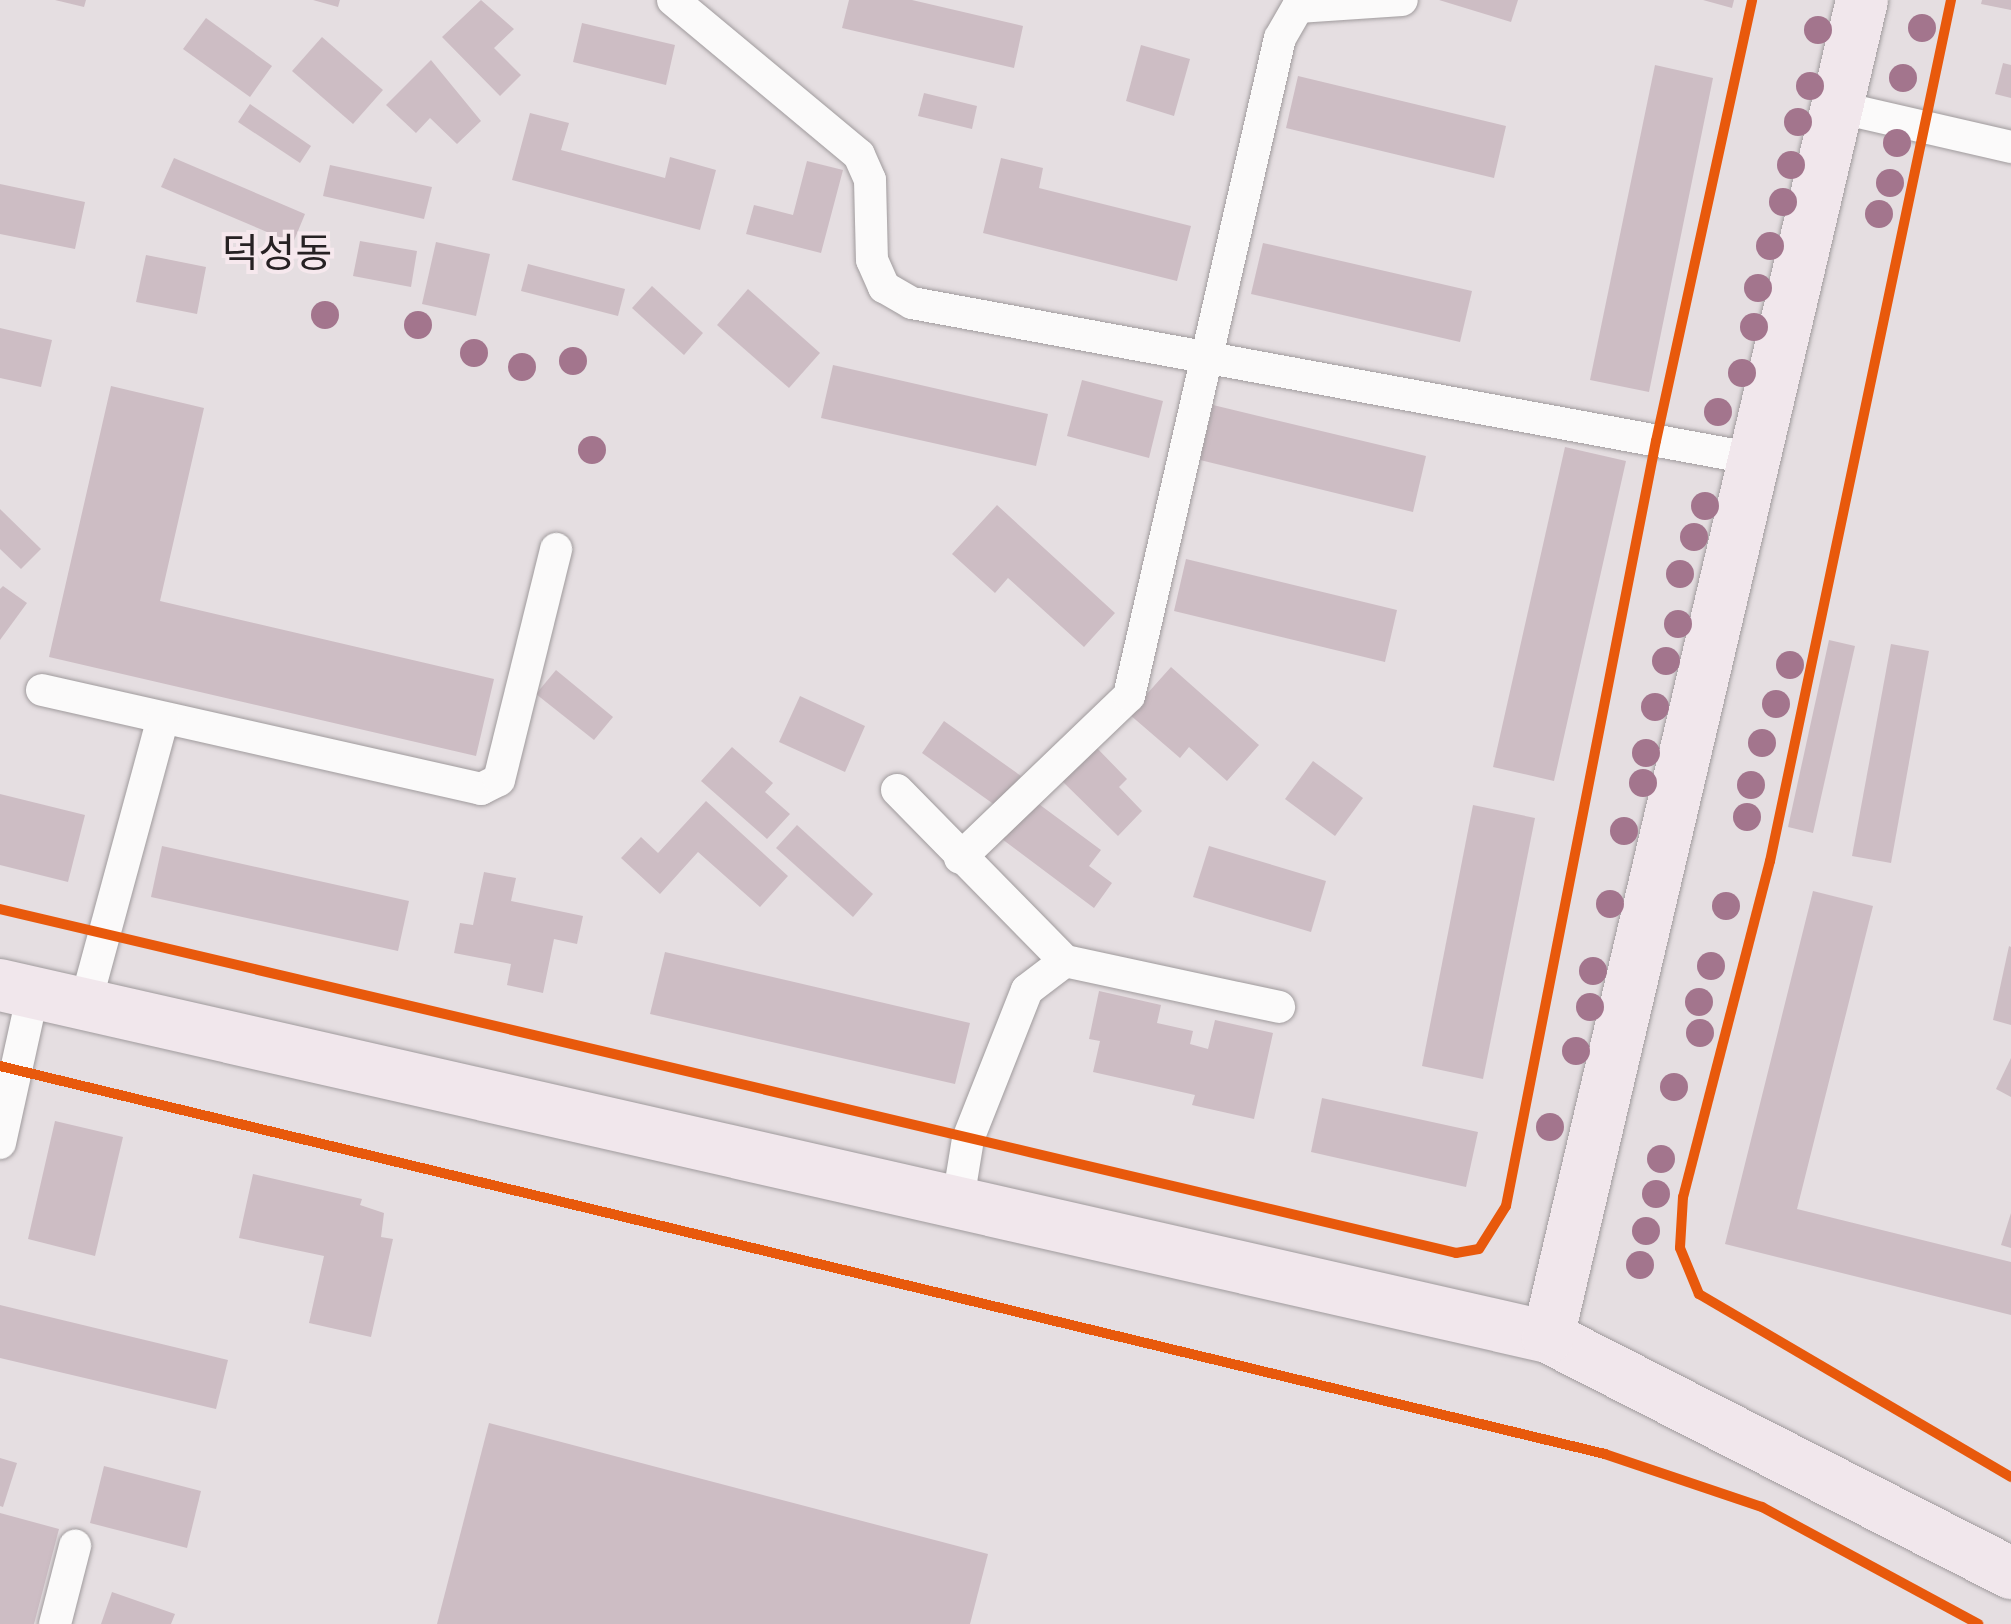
<!DOCTYPE html>
<meta charset="utf-8">
<style>
body{margin:0}
#map{position:relative;width:2011px;height:1624px;overflow:hidden;background:#e5dee1;font-family:"Libre Baskerville","Noto Sans KR",serif}
div>[style]{position:absolute}
.building>*{inset:0;background:#cdbdc4}
.roads{filter:drop-shadow(0 0 2px #a09b9d) drop-shadow(0 0 2px #a09b9d)}
.minor>*{height:32px;margin:-16px;padding:0 16px;transform-origin:16px;border-radius:16px;background:#fbfafa}
.primary>*{height:52px;margin:-26px;padding:0 26px;transform-origin:26px;border-radius:26px;background:#f1e7ec}
.cycleway>*{height:10px;margin:-5px;padding:0 5px;transform-origin:5px;border-radius:5px;background:#e8590c}
.trees>*{width:28px;height:28px;margin:-14px;border-radius:50%;background:#a3758d}
span{translate:-50% -50%;white-space:nowrap;text-align:center;line-height:1.15;-webkit-text-stroke:8px #f6e8ed;paint-order:stroke}
.quarter-label{font-size:40px;color:#262123}
</style>
<div id="map">
<div class="building">
<i style="clip-path:polygon(55px 0,86px 0,84px 7px)"></i>
<i style="clip-path:polygon(313px 0,340px 0,338px 7px)"></i>
<i style="clip-path:polygon(481px 0,514px 29px,494px 48px,521px 75px,500px 96px,442px 37px)"></i>
<i style="clip-path:polygon(849px 0,912px 0,1023px 26px,1014px 68px,842px 28px)"></i>
<i style="clip-path:polygon(1439px 0,1518px 0,1511px 22px)"></i>
<i style="clip-path:polygon(1703px 0,1734px 0,1732px 8px)"></i>
<i style="clip-path:polygon(1982px 0,2011px 0,2011px 10px,1981px 4px)"></i>
<i style="clip-path:polygon(206px 18px,272px 66px,250px 97px,183px 49px)"></i>
<i style="clip-path:polygon(582px 23px,675px 45px,666px 85px,573px 62px)"></i>
<i style="clip-path:polygon(322px 37px,383px 90px,353px 124px,292px 71px)"></i>
<i style="clip-path:polygon(1141px 45px,1190px 59px,1174px 116px,1126px 101px)"></i>
<i style="clip-path:polygon(431px 60px,481px 121px,457px 144px,430px 118px,416px 133px,386px 105px)"></i>
<i style="clip-path:polygon(2003px 63px,2011px 65px,2011px 98px,1995px 94px)"></i>
<i style="clip-path:polygon(1655px 65px,1713px 78px,1649px 392px,1590px 380px)"></i>
<i style="clip-path:polygon(1298px 76px,1506px 126px,1494px 178px,1286px 128px)"></i>
<i style="clip-path:polygon(924px 93px,977px 106px,972px 129px,918px 116px)"></i>
<i style="clip-path:polygon(250px 104px,311px 146px,300px 163px,238px 122px)"></i>
<i style="clip-path:polygon(530px 113px,569px 123px,561px 150px,665px 178px,670px 157px,716px 170px,700px 230px,512px 180px)"></i>
<i style="clip-path:polygon(174px 158px,305px 214px,293px 243px,161px 187px)"></i>
<i style="clip-path:polygon(1001px 158px,1043px 168px,1039px 188px,1191px 226px,1177px 281px,983px 233px)"></i>
<i style="clip-path:polygon(807px 161px,843px 170px,821px 253px,746px 234px,754px 205px,793px 215px)"></i>
<i style="clip-path:polygon(330px 165px,432px 187px,424px 219px,323px 196px)"></i>
<i style="clip-path:polygon(0 184px,85px 202px,75px 249px,0 234px)"></i>
<i style="clip-path:polygon(360px 241px,417px 251px,411px 287px,353px 276px)"></i>
<i style="clip-path:polygon(436px 242px,490px 254px,476px 316px,422px 304px)"></i>
<i style="clip-path:polygon(1263px 243px,1472px 291px,1460px 342px,1251px 294px)"></i>
<i style="clip-path:polygon(146px 255px,206px 267px,197px 314px,136px 302px)"></i>
<i style="clip-path:polygon(528px 264px,625px 289px,618px 316px,521px 291px)"></i>
<i style="clip-path:polygon(652px 286px,703px 333px,684px 355px,632px 308px)"></i>
<i style="clip-path:polygon(748px 289px,820px 353px,789px 388px,717px 325px)"></i>
<i style="clip-path:polygon(0 328px,52px 340px,41px 387px,0 378px)"></i>
<i style="clip-path:polygon(833px 365px,1048px 414px,1036px 466px,821px 418px)"></i>
<i style="clip-path:polygon(1082px 380px,1163px 401px,1149px 458px,1067px 436px)"></i>
<i style="clip-path:polygon(111px 386px,204px 408px,160px 601px,494px 679px,476px 756px,49px 657px)"></i>
<i style="clip-path:polygon(1213px 405px,1426px 456px,1413px 512px,1200px 460px)"></i>
<i style="clip-path:polygon(1565px 447px,1626px 461px,1554px 781px,1493px 767px)"></i>
<i style="clip-path:polygon(997px 505px,1115px 613px,1084px 647px,1008px 578px,995px 593px,952px 554px)"></i>
<i style="clip-path:polygon(0 509px,41px 549px,21px 569px,0 549px)"></i>
<i style="clip-path:polygon(1186px 559px,1397px 610px,1385px 662px,1174px 611px)"></i>
<i style="clip-path:polygon(3px 586px,27px 603px,0 640px,0 589px)"></i>
<i style="clip-path:polygon(1829px 640px,1855px 646px,1813px 833px,1788px 827px)"></i>
<i style="clip-path:polygon(1891px 644px,1929px 651px,1891px 863px,1852px 856px)"></i>
<i style="clip-path:polygon(1171px 667px,1259px 745px,1227px 781px,1189px 747px,1180px 758px,1129px 714px)"></i>
<i style="clip-path:polygon(556px 670px,613px 717px,594px 740px,536px 694px)"></i>
<i style="clip-path:polygon(800px 696px,865px 726px,845px 772px,779px 742px)"></i>
<i style="clip-path:polygon(944px 721px,1021px 776px,999px 808px,922px 753px)"></i>
<i style="clip-path:polygon(1094px 745px,1127px 779px,1119px 787px,1142px 811px,1118px 836px,1060px 779px)"></i>
<i style="clip-path:polygon(732px 747px,773px 783px,765px 792px,790px 814px,767px 839px,701px 781px)"></i>
<i style="clip-path:polygon(1313px 761px,1363px 798px,1335px 836px,1285px 799px)"></i>
<i style="clip-path:polygon(0 794px,85px 815px,68px 882px,0 865px)"></i>
<i style="clip-path:polygon(1032px 799px,1101px 850px,1089px 866px,1112px 883px,1094px 908px,1002px 839px)"></i>
<i style="clip-path:polygon(706px 801px,788px 876px,760px 907px,698px 852px,660px 894px,621px 858px,641px 837px,658px 853px)"></i>
<i style="clip-path:polygon(1473px 805px,1535px 818px,1483px 1079px,1422px 1066px)"></i>
<i style="clip-path:polygon(797px 825px,873px 894px,853px 917px,776px 848px)"></i>
<i style="clip-path:polygon(162px 846px,409px 901px,398px 951px,151px 897px)"></i>
<i style="clip-path:polygon(1209px 846px,1326px 881px,1311px 932px,1193px 897px)"></i>
<i style="clip-path:polygon(484px 872px,516px 878px,511px 901px,583px 916px,577px 944px,554px 939px,543px 993px,507px 985px,511px 964px,454px 953px,460px 923px,473px 925px)"></i>
<i style="clip-path:polygon(1813px 891px,1873px 906px,1797px 1209px,2011px 1262px,2011px 1315px,1725px 1244px)"></i>
<i style="clip-path:polygon(2009px 946px,2011px 947px,2011px 1025px,1993px 1020px)"></i>
<i style="clip-path:polygon(665px 952px,970px 1023px,955px 1084px,650px 1014px)"></i>
<i style="clip-path:polygon(1099px 991px,1161px 1005px,1157px 1023px,1193px 1031px,1190px 1044px,1208px 1049px,1215px 1020px,1273px 1033px,1254px 1119px,1192px 1105px,1195px 1095px,1093px 1072px,1100px 1041px,1089px 1039px)"></i>
<i style="clip-path:polygon(2011px 1058px,2011px 1097px,1996px 1089px)"></i>
<i style="clip-path:polygon(1322px 1098px,1478px 1132px,1466px 1187px,1311px 1152px)"></i>
<i style="clip-path:polygon(55px 1121px,123px 1137px,95px 1256px,28px 1239px)"></i>
<i style="clip-path:polygon(253px 1174px,362px 1199px,360px 1205px,384px 1213px,381px 1237px,393px 1239px,371px 1337px,309px 1323px,324px 1256px,239px 1238px)"></i>
<i style="clip-path:polygon(2011px 1213px,2011px 1248px,2001px 1245px)"></i>
<i style="clip-path:polygon(0 1305px,228px 1360px,216px 1409px,0 1358px)"></i>
<i style="clip-path:polygon(489px 1423px,988px 1554px,970px 1624px,437px 1624px)"></i>
<i style="clip-path:polygon(0 1458px,17px 1463px,3px 1507px,0 1506px)"></i>
<i style="clip-path:polygon(104px 1466px,201px 1491px,187px 1548px,90px 1523px)"></i>
<i style="clip-path:polygon(0 1513px,59px 1529px,34px 1624px,0 1624px)"></i>
<i style="clip-path:polygon(112px 1592px,175px 1614px,171px 1624px,101px 1624px)"></i>
</div>
<div class="roads">
<div class="minor">
<i style="left:673px;top:0;width:242px;rotate:39.8deg"></i>
<i style="left:859px;top:155px;width:27px;rotate:66deg"></i>
<i style="left:870px;top:180px;width:80px;rotate:88.6deg"></i>
<i style="left:872px;top:260px;width:30px;rotate:66deg"></i>
<i style="left:884px;top:287px;width:32px;rotate:30deg"></i>
<i style="left:912px;top:303px;width:857px;rotate:10.48deg"></i>
<i style="left:1837px;top:107px;width:179px;rotate:12.9deg"></i>
<i style="left:42px;top:690px;width:450px;rotate:12.7deg"></i>
<i style="left:481px;top:789px;width:20px;rotate:-27deg"></i>
<i style="left:499px;top:780px;width:238px;rotate:-76.1deg"></i>
<i style="left:897px;top:790px;width:240px;rotate:45.5deg"></i>
<i style="left:960px;top:858px;width:234px;rotate:-43.8deg"></i>
<i style="left:1129px;top:696px;width:675px;rotate:-77.08deg"></i>
<i style="left:1280px;top:38px;width:36px;rotate:-60deg"></i>
<i style="left:1298px;top:7px;width:104px;rotate:-3.9deg"></i>
<i style="left:85px;top:1005px;width:297px;rotate:-74.8deg"></i>
<i style="left:0;top:1143px;width:154px;rotate:-77.6deg"></i>
<i style="left:958px;top:1200px;width:62px;rotate:-80.7deg"></i>
<i style="left:968px;top:1139px;width:160px;rotate:-68.4deg"></i>
<i style="left:1027px;top:990px;width:48px;rotate:-37.3deg"></i>
<i style="left:1065px;top:961px;width:219px;rotate:12.1deg"></i>
<i style="left:55px;top:1624px;width:81px;rotate:-75.6deg"></i>
</div>
<div class="primary">
<i style="left:0;top:985px;width:1588px;rotate:12.81deg"></i>
<i style="left:1548px;top:1337px;width:520px;rotate:27.01deg"></i>
<i style="left:1548px;top:1337px;width:1373px;rotate:-76.78deg"></i>
</div>
</div>
<div class="cycleway">
<i style="left:1951px;top:0;width:880px;rotate:101.87deg"></i>
<i style="left:1770px;top:861px;width:347px;rotate:104.5deg"></i>
<i style="left:1683px;top:1197px;width:51px;rotate:93.4deg"></i>
<i style="left:1680px;top:1248px;width:50px;rotate:67.6deg"></i>
<i style="left:1699px;top:1294px;width:362px;rotate:30.4deg"></i>
<i style="left:0;top:909px;width:1496px;rotate:13.29deg"></i>
<i style="left:1456px;top:1253px;width:23px;rotate:-10deg"></i>
<i style="left:1479px;top:1249px;width:51px;rotate:-57.9deg"></i>
<i style="left:1506px;top:1206px;width:780px;rotate:-78.91deg"></i>
<i style="left:1656px;top:441px;width:451px;rotate:-77.7deg"></i>
<i style="left:0;top:1066px;width:1651px;rotate:13.59deg"></i>
<i style="left:1605px;top:1454px;width:166px;rotate:18.7deg"></i>
<i style="left:1762px;top:1507px;width:246px;rotate:28.4deg"></i>
</div>
<div class="trees">
<i style="left:1922px;top:28px"></i>
<i style="left:1818px;top:30px"></i>
<i style="left:1903px;top:78px"></i>
<i style="left:1810px;top:86px"></i>
<i style="left:1798px;top:122px"></i>
<i style="left:1897px;top:143px"></i>
<i style="left:1791px;top:165px"></i>
<i style="left:1890px;top:183px"></i>
<i style="left:1783px;top:202px"></i>
<i style="left:1879px;top:214px"></i>
<i style="left:1770px;top:246px"></i>
<i style="left:1758px;top:288px"></i>
<i style="left:325px;top:315px"></i>
<i style="left:418px;top:325px"></i>
<i style="left:1754px;top:327px"></i>
<i style="left:474px;top:353px"></i>
<i style="left:573px;top:361px"></i>
<i style="left:522px;top:367px"></i>
<i style="left:1742px;top:373px"></i>
<i style="left:1718px;top:412px"></i>
<i style="left:592px;top:450px"></i>
<i style="left:1705px;top:506px"></i>
<i style="left:1694px;top:537px"></i>
<i style="left:1680px;top:574px"></i>
<i style="left:1678px;top:624px"></i>
<i style="left:1666px;top:661px"></i>
<i style="left:1790px;top:665px"></i>
<i style="left:1776px;top:704px"></i>
<i style="left:1655px;top:707px"></i>
<i style="left:1762px;top:743px"></i>
<i style="left:1646px;top:753px"></i>
<i style="left:1643px;top:783px"></i>
<i style="left:1751px;top:785px"></i>
<i style="left:1747px;top:817px"></i>
<i style="left:1624px;top:831px"></i>
<i style="left:1610px;top:904px"></i>
<i style="left:1726px;top:906px"></i>
<i style="left:1711px;top:966px"></i>
<i style="left:1593px;top:971px"></i>
<i style="left:1699px;top:1002px"></i>
<i style="left:1590px;top:1007px"></i>
<i style="left:1700px;top:1033px"></i>
<i style="left:1576px;top:1051px"></i>
<i style="left:1674px;top:1087px"></i>
<i style="left:1550px;top:1127px"></i>
<i style="left:1661px;top:1159px"></i>
<i style="left:1656px;top:1194px"></i>
<i style="left:1646px;top:1231px"></i>
<i style="left:1640px;top:1265px"></i>
</div>
<div class="quarter-label">
<span style="left:277px;top:253px">덕성동</span>
</div>
</div>
